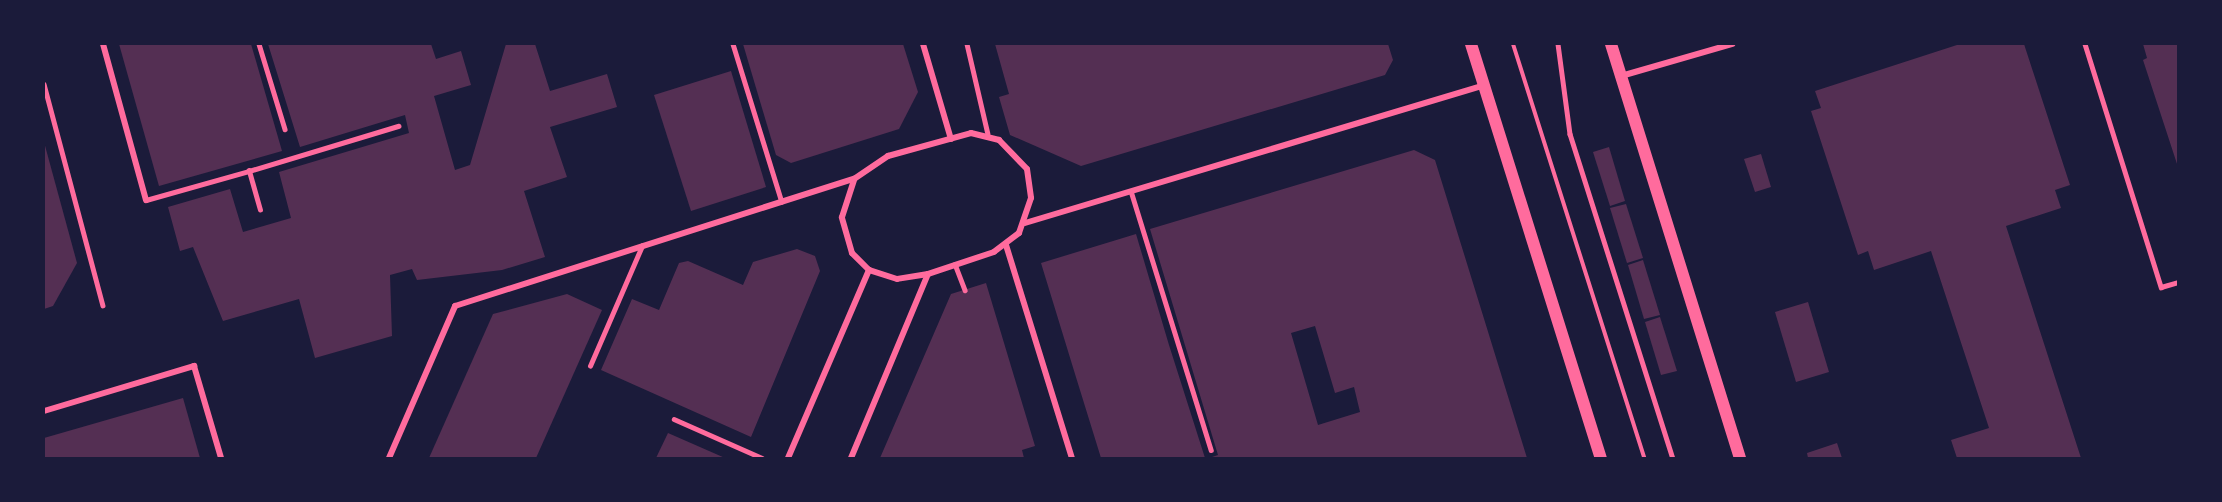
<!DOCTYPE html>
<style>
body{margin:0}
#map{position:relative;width:2222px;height:502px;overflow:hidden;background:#1b1b3a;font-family:Rubik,sans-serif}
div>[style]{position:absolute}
.building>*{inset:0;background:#542f53}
.path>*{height:4px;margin:-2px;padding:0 2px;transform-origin:2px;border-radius:2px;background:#ff6b9d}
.service>*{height:4.5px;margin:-2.25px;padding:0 2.25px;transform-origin:2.25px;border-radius:2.25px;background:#ff6b9d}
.minor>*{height:6px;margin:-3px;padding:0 3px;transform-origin:3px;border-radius:3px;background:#ff6b9d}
.secondary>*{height:12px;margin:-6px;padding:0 6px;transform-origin:6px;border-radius:6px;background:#ff6b9d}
span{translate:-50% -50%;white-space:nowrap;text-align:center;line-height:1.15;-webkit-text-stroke:4.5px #1b1b3a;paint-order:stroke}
.frame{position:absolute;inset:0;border:45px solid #1b1b3a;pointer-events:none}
</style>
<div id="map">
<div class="building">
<i style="clip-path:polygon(119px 44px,251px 44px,282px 151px,159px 186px)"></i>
<i style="clip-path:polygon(268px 44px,431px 44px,436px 59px,461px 51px,471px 85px,434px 96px,455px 170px,470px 165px,506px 44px,535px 44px,550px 91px,607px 74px,617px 107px,550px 127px,567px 177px,524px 191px,545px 257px,502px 270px,417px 280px,412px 269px,390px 275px,392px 336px,315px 358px,299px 299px,223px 321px,193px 247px,180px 251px,168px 207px,230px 189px,243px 232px,291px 218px,279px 172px,409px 133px,405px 115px,300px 147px)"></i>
<i style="clip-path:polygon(743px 44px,903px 44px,918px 92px,899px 129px,791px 163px,776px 155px)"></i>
<i style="clip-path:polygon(995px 44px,1388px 44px,1393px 60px,1385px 75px,1081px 166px,1010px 135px,999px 97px,1009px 94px)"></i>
<i style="clip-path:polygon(1960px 44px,2024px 44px,2070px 185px,2055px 190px,2061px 208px,2006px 226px,2081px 458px,1957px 458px,1951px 440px,1989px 428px,1931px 251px,1874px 270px,1868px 251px,1858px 255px,1811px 111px,1821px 108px,1815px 91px)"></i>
<i style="clip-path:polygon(2143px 44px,2178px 44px,2178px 167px,2143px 60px,2147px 58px)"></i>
<i style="clip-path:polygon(731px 71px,766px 187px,691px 211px,654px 95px)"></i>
<i style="clip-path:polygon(44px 142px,77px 263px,53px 306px,44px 309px)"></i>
<i style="clip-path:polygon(1609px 147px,1625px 201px,1610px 206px,1593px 152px)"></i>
<i style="clip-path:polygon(evenodd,1414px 150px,1435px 160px,1527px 458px,1209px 458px,1218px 455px,1150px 229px,1414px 150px,1315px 326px,1335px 393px,1354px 387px,1360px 412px,1318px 425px,1291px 333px,1315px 326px)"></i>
<i style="clip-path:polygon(1761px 154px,1771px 187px,1755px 192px,1744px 159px)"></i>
<i style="clip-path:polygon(1626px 204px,1643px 258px,1627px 263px,1610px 208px)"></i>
<i style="clip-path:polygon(1136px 234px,1169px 345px,1205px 458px,1101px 458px,1075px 374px,1041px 263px)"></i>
<i style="clip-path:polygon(797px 249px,815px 256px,820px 271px,751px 437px,601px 370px,632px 299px,659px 310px,679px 263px,688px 261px,743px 285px,753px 262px)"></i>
<i style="clip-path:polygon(1643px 260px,1660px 315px,1644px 319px,1628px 265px)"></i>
<i style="clip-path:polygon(986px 283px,1035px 446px,1022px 450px,1024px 458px,880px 458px,951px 294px)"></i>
<i style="clip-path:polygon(567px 294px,602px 310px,536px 458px,429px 458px,493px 314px)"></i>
<i style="clip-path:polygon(1808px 302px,1829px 372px,1796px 382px,1775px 312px)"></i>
<i style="clip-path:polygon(1660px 317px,1677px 371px,1661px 375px,1645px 322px)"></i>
<i style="clip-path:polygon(183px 398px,200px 458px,44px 458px,44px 438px)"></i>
<i style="clip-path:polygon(668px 433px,725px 458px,656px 458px)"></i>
<i style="clip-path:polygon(1837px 443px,1842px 458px,1808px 458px,1807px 453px)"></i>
</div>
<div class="path">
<i style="left:1513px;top:44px;width:434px;rotate:72.4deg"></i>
</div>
<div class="service">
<i style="left:259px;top:44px;width:89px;rotate:73deg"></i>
<i style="left:733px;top:44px;width:165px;rotate:72.8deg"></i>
<i style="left:967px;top:44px;width:92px;rotate:76.9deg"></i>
<i style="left:1558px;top:44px;width:91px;rotate:82.4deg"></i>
<i style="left:1570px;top:134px;width:340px;rotate:72.4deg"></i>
<i style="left:2085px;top:44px;width:255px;rotate:72.6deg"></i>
<i style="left:2161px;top:287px;width:18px;rotate:-16deg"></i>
<i style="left:44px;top:84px;width:229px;rotate:75.1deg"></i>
<i style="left:1131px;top:191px;width:271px;rotate:72.8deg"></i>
<i style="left:146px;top:200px;width:107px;rotate:-15.7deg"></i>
<i style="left:260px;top:210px;width:41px;rotate:-105.8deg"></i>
<i style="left:249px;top:171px;width:156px;rotate:-16.8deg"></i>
<i style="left:955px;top:264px;width:28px;rotate:69deg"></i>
<i style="left:590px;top:366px;width:131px;rotate:-66.6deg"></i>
<i style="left:674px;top:419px;width:96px;rotate:23.9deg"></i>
</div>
<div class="minor">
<i style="left:103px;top:44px;width:162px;rotate:74.6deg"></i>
<i style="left:923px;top:44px;width:99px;rotate:73.6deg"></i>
<i style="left:1621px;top:76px;width:116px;rotate:-16.1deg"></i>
<i style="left:971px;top:133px;width:29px;rotate:14deg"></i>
<i style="left:999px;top:140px;width:40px;rotate:46deg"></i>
<i style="left:1027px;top:169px;width:29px;rotate:82deg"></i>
<i style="left:1031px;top:198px;width:37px;rotate:109deg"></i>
<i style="left:1019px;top:233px;width:31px;rotate:143deg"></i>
<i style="left:994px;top:252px;width:70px;rotate:161.6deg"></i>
<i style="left:928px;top:274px;width:31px;rotate:171deg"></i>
<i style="left:897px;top:279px;width:29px;rotate:-162deg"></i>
<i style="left:869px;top:270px;width:24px;rotate:-135deg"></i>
<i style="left:852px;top:253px;width:37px;rotate:-106deg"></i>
<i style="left:842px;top:217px;width:40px;rotate:-72deg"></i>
<i style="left:854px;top:179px;width:41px;rotate:-34.1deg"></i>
<i style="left:888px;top:156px;width:86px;rotate:-15.5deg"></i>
<i style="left:1025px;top:223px;width:479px;rotate:-16.7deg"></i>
<i style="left:1006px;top:245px;width:223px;rotate:72.8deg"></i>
<i style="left:44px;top:411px;width:157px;rotate:-16.7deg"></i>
<i style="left:194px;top:366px;width:96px;rotate:73.6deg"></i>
<i style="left:389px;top:458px;width:166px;rotate:-66.5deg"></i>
<i style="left:455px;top:306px;width:419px;rotate:-17.7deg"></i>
<i style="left:788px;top:458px;width:205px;rotate:-66.7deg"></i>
<i style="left:851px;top:458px;width:199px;rotate:-67.3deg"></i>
</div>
<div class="secondary">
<i style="left:1471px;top:44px;width:434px;rotate:72.6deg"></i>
<i style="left:1611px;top:44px;width:434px;rotate:72.7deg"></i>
</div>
<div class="frame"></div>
</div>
